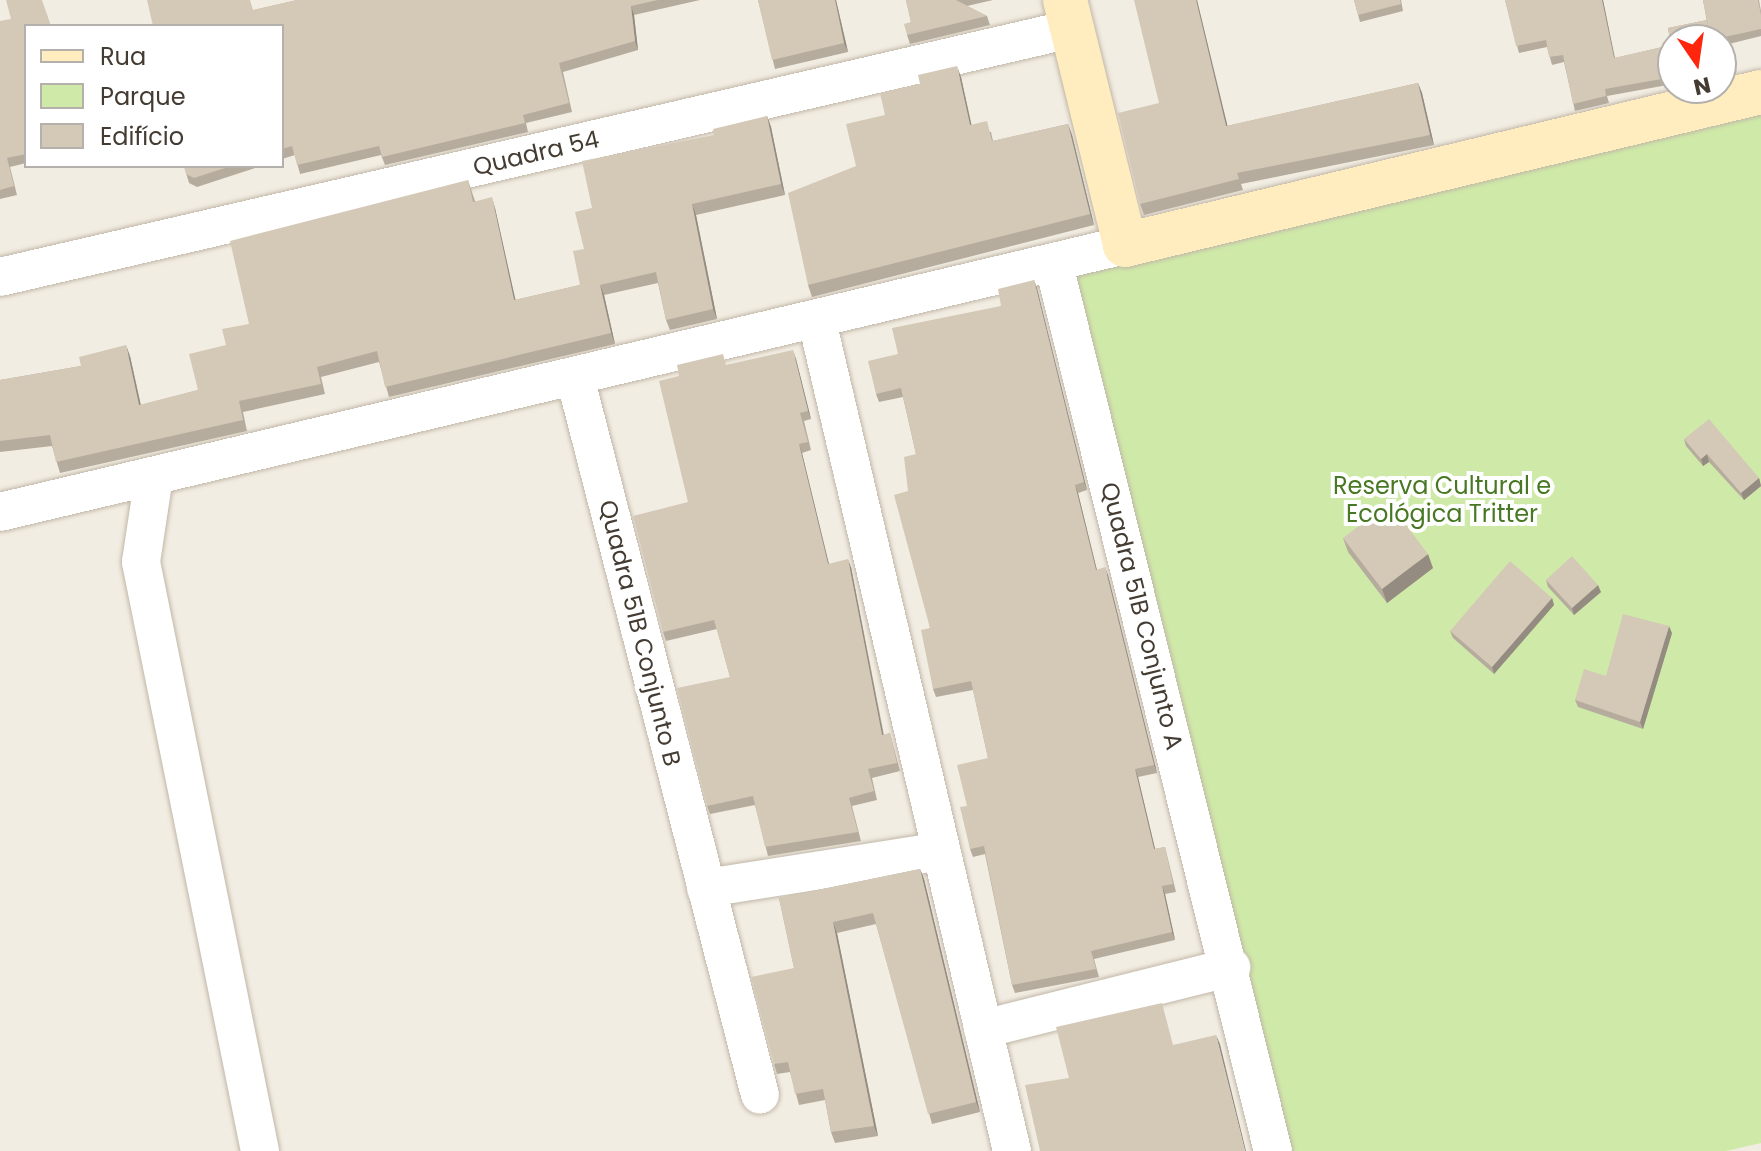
<!DOCTYPE html>
<meta charset="utf-8">
<style>
body{margin:0}
#map{position:relative;width:1761px;height:1151px;overflow:hidden;background:#f2ede2;font-family:Poppins,sans-serif}
div>[style]{position:absolute}
.green>*{inset:0;background:#cfeaa8}
.roads{filter:drop-shadow(0 0 2px #c1b7a8) drop-shadow(0 0 2px #c1b7a8)}
.street>*{height:38px;margin:-19px;padding:0 19px;transform-origin:19px;border-radius:19px;background:#fff}
.secondary>*{height:44px;margin:-22px;padding:0 22px;transform-origin:22px;border-radius:22px;background:#ffedc0}
.wall>*{inset:0;background:#b6ac9d}
.shaded-wall>*{inset:0;background:#948c80}
.building>*{inset:0;background:#d4c8b7}
span{translate:-50% -50%;white-space:nowrap;text-align:center;line-height:1.15;-webkit-text-stroke:8px #fff;paint-order:stroke}
.street-label{font-size:24px;color:#443c33}
.park-label{font-size:24px;color:#487823}
.legend{position:absolute;left:24px;top:24px;width:260px;height:144px;box-sizing:border-box;background:#fff;border:2px solid #b4b1ad;margin:0;padding:10px 14px;list-style:none;font-size:24px;color:#443c33}
.legend li{display:flex;align-items:center;gap:16px;height:40px}
.legend b{width:40px;border:2px solid #b4b1ad}
.north{position:absolute;left:1657px;top:24px;width:80px;height:80px;box-sizing:border-box;background:#fff;border:2px solid #b4b1ad;border-radius:50%;rotate:167deg;font-size:22px;font-weight:700;line-height:32px;text-align:center;color:#443c33}
.north::after{content:'';display:block;margin:auto;width:28px;height:36px;background:#ff260d;clip-path:polygon(50% 0,100% 100%,50% 72%,0 100%)}
</style>
<div id="map">
<div class="green">
<i style="clip-path:polygon(1761px 95px,1761px 1143px,1726px 1151px,1271px 1151px,1060px 269px)"></i>
</div>
<div class="roads">
<div class="street">
<i style="left:1054px;top:265px;width:913px;rotate:76.12deg"></i>
<i style="left:0;top:277px;width:1099px;rotate:-13.04deg"></i>
<i style="left:817px;top:321px;width:853px;rotate:76.78deg"></i>
<i style="left:575px;top:377px;width:741px;rotate:75.55deg"></i>
<i style="left:154px;top:476px;width:87px;rotate:98.6deg"></i>
<i style="left:141px;top:562px;width:601px;rotate:78.58deg"></i>
<i style="left:0;top:512px;width:1156px;rotate:-13.35deg"></i>
<i style="left:706px;top:888px;width:238px;rotate:-8.9deg"></i>
<i style="left:983px;top:1029px;width:256px;rotate:-14deg"></i>
</div>
<div class="secondary">
<i style="left:1065px;top:0;width:252px;rotate:76.2deg"></i>
<i style="left:1125px;top:245px;width:654px;rotate:-13.53deg"></i>
</div>
</div>
<div class="wall">
<i style="clip-path:polygon(297px 0,700px 0,634px 15px,638px 50px,563px 72px,572px 112px,526px 123px,528px 132px,385px 165px,381px 155px,300px 174px,295px 155px,282px 159px,282px 26px,254px 10px)"></i>
<i style="clip-path:polygon(758px 0,836px 0,848px 52px,775px 69px)"></i>
<i style="clip-path:polygon(906px 0,993px 0,967px 6px,987px 16px,990px 25px,910px 44px,907px 35px,911px 22px)"></i>
<i style="clip-path:polygon(1197px 0,1227px 126px,1418px 83px,1422px 93px,1434px 145px,1241px 184px,1243px 190px,1144px 215px,1140px 204px,1159px 103px)"></i>
<i style="clip-path:polygon(1354px 0,1401px 0,1403px 11px,1360px 22px)"></i>
<i style="clip-path:polygon(1505px 0,1603px 0,1615px 58px,1671px 45px,1668px 28px,1707px 20px,1707px 22px,1703px 0,1759px 0,1761px 11px,1761px 36px,1721px 46px,1721px 40px,1673px 40px,1673px 84px,1607px 96px,1609px 103px,1575px 111px,1564px 62px,1552px 65px,1547px 47px,1519px 53px)"></i>
<i style="clip-path:polygon(0 21px,26px 26px,26px 163px,10px 167px,17px 195px,0 199px)"></i>
<i style="clip-path:polygon(961px 77px,971px 125px,991px 132px,993px 141px,1068px 124px,1072px 135px,1094px 225px,812px 297px,808px 285px,856px 166px)"></i>
<i style="clip-path:polygon(767px 116px,771px 127px,785px 195px,696px 215px,717px 319px,670px 330px,666px 320px,658px 283px,604px 295px,615px 344px,389px 397px,379px 362px,321px 377px,325px 394px,243px 412px,247px 431px,60px 473px,52px 446px,0 452px,0 380px,81px 366px,130px 356px,141px 405px,198px 390px,226px 345px,249px 324px,468px 180px,475px 201px,495px 208px,515px 300px,580px 285px,584px 249px,592px 208px,714px 135px)"></i>
<i style="clip-path:polygon(184px 166px,261px 166px,197px 187px,189px 183px)"></i>
<i style="clip-path:polygon(1034px 280px,1087px 490px,1078px 493px,1097px 570px,1108px 575px,1157px 773px,1138px 777px,1155px 849px,1165px 847px,1176px 892px,1165px 894px,1175px 940px,1094px 959px,1099px 977px,1015px 993px,1012px 985px,985px 854px,973px 857px,970px 849px,967px 806px,988px 758px,973px 690px,936px 697px,933px 689px,930px 628px,908px 491px,916px 454px,903px 397px,879px 402px,876px 394px,898px 354px,1001px 306px)"></i>
<i style="clip-path:polygon(796px 359px,811px 419px,804px 421px,811px 450px,802px 453px,829px 564px,851px 567px,884px 735px,890px 733px,900px 771px,872px 778px,877px 800px,852px 806px,861px 841px,768px 856px,755px 805px,710px 814px,707px 806px,730px 677px,717px 629px,666px 641px,663px 632px,688px 502px,727px 365px)"></i>
<i style="clip-path:polygon(1684px 439px,1759px 478px,1761px 486px,1744px 500px,1709px 462px,1703px 466px,1686px 446px)"></i>
<i style="clip-path:polygon(1343px 538px,1433px 568px,1387px 603px,1348px 552px)"></i>
<i style="clip-path:polygon(1546px 580px,1601px 592px,1574px 615px,1548px 587px)"></i>
<i style="clip-path:polygon(1552px 598px,1554px 605px,1494px 674px,1453px 638px,1450px 631px)"></i>
<i style="clip-path:polygon(1672px 633px,1643px 729px,1578px 707px,1575px 700px,1606px 676px)"></i>
<i style="clip-path:polygon(920px 869px,924px 879px,980px 1112px,932px 1124px,876px 924px,837px 933px,878px 1136px,835px 1143px,831px 1132px,825px 1100px,799px 1105px,790px 1072px,777px 1074px,774px 1064px,794px 968px,779px 898px)"></i>
</div>
<div class="shaded-wall">
<i style="clip-path:polygon(835px 0,836px 0,848px 52px,844px 43px)"></i>
<i style="clip-path:polygon(1196px 0,1197px 0,1230px 136px,1226px 126px)"></i>
<i style="clip-path:polygon(1602px 0,1603px 0,1616px 65px,1614px 58px)"></i>
<i style="clip-path:polygon(631px 6px,634px 15px,638px 50px,635px 41px)"></i>
<i style="clip-path:polygon(957px 66px,961px 77px,974px 136px,970px 125px)"></i>
<i style="clip-path:polygon(1418px 83px,1422px 93px,1434px 145px,1430px 135px)"></i>
<i style="clip-path:polygon(767px 116px,771px 127px,785px 195px,781px 184px)"></i>
<i style="clip-path:polygon(1068px 124px,1072px 135px,1094px 225px,1090px 214px)"></i>
<i style="clip-path:polygon(492px 197px,495px 208px,518px 311px,514px 300px)"></i>
<i style="clip-path:polygon(692px 204px,696px 215px,717px 319px,713px 309px)"></i>
<i style="clip-path:polygon(1034px 280px,1037px 288px,1087px 490px,1084px 482px)"></i>
<i style="clip-path:polygon(600px 285px,604px 295px,615px 344px,611px 333px)"></i>
<i style="clip-path:polygon(126px 345px,130px 356px,143px 416px,139px 405px)"></i>
<i style="clip-path:polygon(793px 350px,796px 359px,811px 419px,808px 411px)"></i>
<i style="clip-path:polygon(799px 444px,802px 453px,831px 573px,828px 564px)"></i>
<i style="clip-path:polygon(1707px 454px,1709px 462px,1703px 466px,1701px 459px)"></i>
<i style="clip-path:polygon(1759px 478px,1761px 486px,1744px 500px,1741px 493px)"></i>
<i style="clip-path:polygon(1075px 485px,1078px 493px,1099px 579px,1096px 570px)"></i>
<i style="clip-path:polygon(1428px 554px,1433px 568px,1387px 603px,1382px 589px)"></i>
<i style="clip-path:polygon(848px 559px,851px 567px,885px 744px,882px 735px)"></i>
<i style="clip-path:polygon(1105px 567px,1108px 575px,1157px 773px,1154px 765px)"></i>
<i style="clip-path:polygon(1598px 585px,1601px 592px,1574px 615px,1572px 608px)"></i>
<i style="clip-path:polygon(1552px 598px,1554px 605px,1494px 674px,1492px 667px)"></i>
<i style="clip-path:polygon(1669px 626px,1672px 633px,1643px 729px,1640px 722px)"></i>
<i style="clip-path:polygon(1135px 769px,1138px 777px,1157px 857px,1154px 849px)"></i>
<i style="clip-path:polygon(920px 869px,924px 879px,980px 1112px,976px 1102px)"></i>
<i style="clip-path:polygon(1162px 886px,1165px 894px,1175px 940px,1172px 932px)"></i>
<i style="clip-path:polygon(833px 922px,837px 933px,878px 1136px,874px 1126px)"></i>
<i style="clip-path:polygon(1216px 1035px,1220px 1044px,1246px 1151px,1245px 1151px)"></i>
</div>
<div class="building">
<i style="clip-path:polygon(6px 0,42px 0,51px 26px,26px 26px,26px 154px,7px 158px,14px 186px,0 190px,0 21px,11px 19px)"></i>
<i style="clip-path:polygon(147px 0,250px 0,253px 10px,297px 0,658px 0,631px 6px,635px 41px,559px 63px,569px 103px,523px 115px,525px 123px,382px 157px,379px 146px,297px 165px,292px 146px,282px 149px,282px 26px,153px 26px)"></i>
<i style="clip-path:polygon(758px 0,835px 0,844px 43px,772px 60px)"></i>
<i style="clip-path:polygon(906px 0,956px 0,987px 16px,907px 35px,904px 24px,911px 22px)"></i>
<i style="clip-path:polygon(1134px 0,1196px 0,1226px 126px,1418px 83px,1430px 135px,1237px 173px,1239px 179px,1140px 204px,1118px 113px,1159px 103px)"></i>
<i style="clip-path:polygon(1354px 0,1400px 0,1401px 4px,1358px 15px)"></i>
<i style="clip-path:polygon(1505px 0,1602px 0,1614px 58px,1671px 45px,1668px 28px,1707px 20px,1711px 40px,1673px 40px,1673px 77px,1605px 89px,1606px 96px,1573px 104px,1563px 55px,1549px 57px,1546px 40px,1516px 46px)"></i>
<i style="clip-path:polygon(1703px 0,1758px 0,1761px 15px,1761px 29px,1711px 40px)"></i>
<i style="clip-path:polygon(957px 66px,970px 125px,987px 121px,992px 141px,1068px 124px,1090px 214px,808px 285px,788px 193px,856px 166px,846px 124px,885px 115px,880px 93px,920px 84px,918px 75px)"></i>
<i style="clip-path:polygon(767px 116px,781px 184px,692px 204px,713px 309px,666px 320px,656px 272px,600px 285px,611px 333px,385px 387px,377px 351px,317px 367px,321px 384px,239px 401px,243px 420px,56px 462px,50px 435px,0 441px,0 380px,81px 366px,79px 357px,126px 345px,139px 405px,198px 390px,189px 354px,226px 345px,222px 329px,249px 324px,230px 241px,468px 180px,473px 202px,492px 197px,514px 300px,580px 285px,573px 251px,584px 249px,575px 212px,592px 208px,582px 161px,714px 135px,713px 129px)"></i>
<i style="clip-path:polygon(184px 166px,231px 166px,194px 178px,186px 174px)"></i>
<i style="clip-path:polygon(1034px 280px,1084px 482px,1075px 485px,1096px 570px,1105px 567px,1154px 765px,1135px 769px,1154px 849px,1165px 847px,1173px 884px,1162px 886px,1172px 932px,1091px 951px,1096px 969px,1012px 985px,984px 846px,970px 849px,960px 807px,967px 806px,957px 765px,988px 758px,971px 681px,933px 689px,921px 630px,930px 628px,894px 495px,908px 491px,904px 457px,916px 454px,901px 388px,876px 394px,868px 361px,898px 354px,892px 328px,1001px 306px,998px 289px)"></i>
<i style="clip-path:polygon(793px 350px,808px 411px,800px 413px,808px 442px,799px 444px,828px 564px,848px 559px,882px 735px,890px 733px,897px 763px,868px 769px,874px 791px,849px 798px,858px 832px,765px 847px,753px 796px,707px 806px,677px 688px,730px 677px,714px 620px,663px 632px,633px 516px,688px 502px,659px 381px,679px 376px,677px 365px,723px 354px,726px 365px)"></i>
<i style="clip-path:polygon(1709px 419px,1759px 478px,1741px 493px,1707px 454px,1701px 459px,1684px 439px)"></i>
<i style="clip-path:polygon(1389px 503px,1428px 554px,1382px 589px,1343px 538px)"></i>
<i style="clip-path:polygon(1572px 556px,1598px 585px,1572px 608px,1546px 580px)"></i>
<i style="clip-path:polygon(1510px 561px,1552px 598px,1492px 667px,1450px 631px)"></i>
<i style="clip-path:polygon(1623px 614px,1669px 626px,1640px 722px,1575px 700px,1584px 669px,1606px 676px)"></i>
<i style="clip-path:polygon(920px 869px,976px 1102px,928px 1114px,873px 913px,833px 922px,874px 1126px,831px 1132px,823px 1089px,795px 1094px,788px 1062px,774px 1064px,751px 977px,794px 968px,779px 898px)"></i>
<i style="clip-path:polygon(1162px 1003px,1173px 1045px,1216px 1035px,1245px 1151px,1040px 1151px,1025px 1085px,1069px 1078px,1056px 1027px)"></i>
</div>
<div class="street-label">
<span style="left:536px;top:153px;rotate:-13deg">Quadra 54</span>
<span style="left:1142px;top:616px;rotate:76deg">Quadra 51B Conjunto A</span>
<span style="left:640px;top:633px;rotate:76deg">Quadra 51B Conjunto B</span>
</div>
<div class="park-label">
<span style="left:1442px;top:500px">Reserva Cultural e<br>Ecológica Tritter</span>
</div>
<ul class="legend">
<li><b style="height:10px;background:#ffedc0"></b>Rua</li>
<li><b style="height:22px;background:#cfeaa8"></b>Parque</li>
<li><b style="height:22px;background:#d4c8b7"></b>Edifício</li>
</ul>
<div class="north">N</div>
</div>
